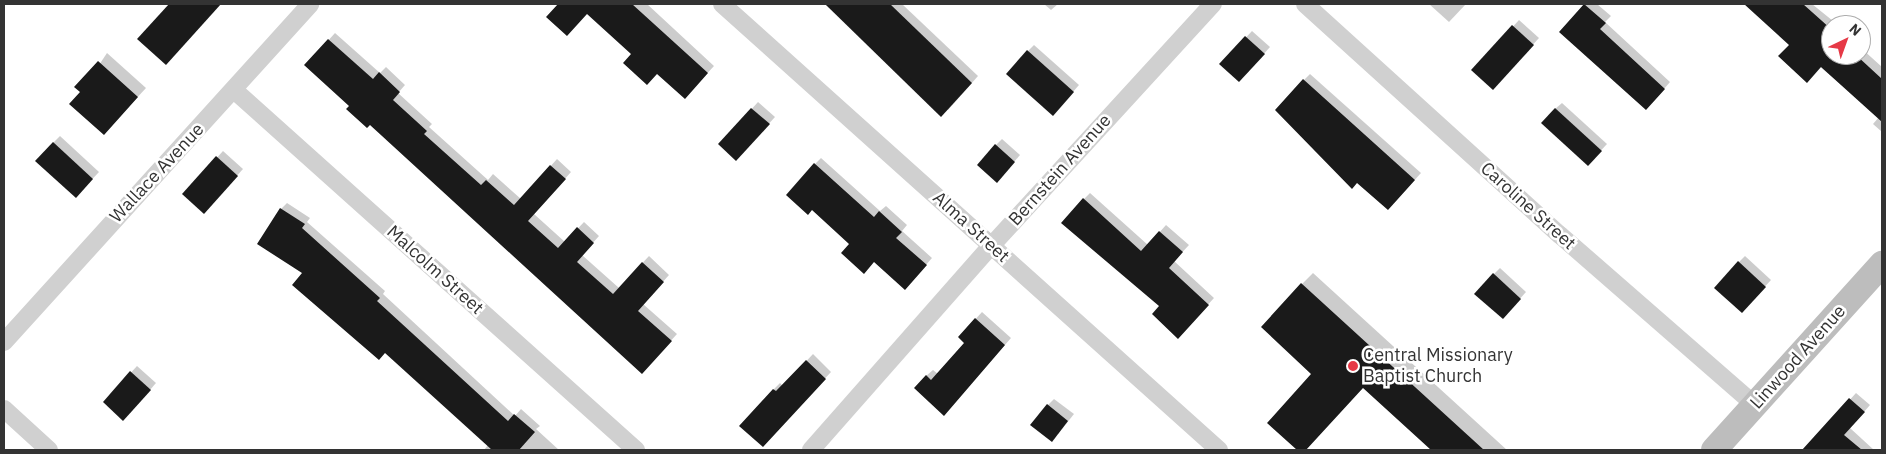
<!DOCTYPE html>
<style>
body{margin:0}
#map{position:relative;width:1886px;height:454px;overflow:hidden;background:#fff;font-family:"IBM Plex Sans",sans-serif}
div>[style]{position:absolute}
.shadow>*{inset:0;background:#0003}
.building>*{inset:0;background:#1a1a1a}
.street>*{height:18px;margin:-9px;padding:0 9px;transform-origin:9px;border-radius:9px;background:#d0d0d0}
.secondary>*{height:26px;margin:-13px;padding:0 13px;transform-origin:13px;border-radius:13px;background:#bdbdbd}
.dots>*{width:14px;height:14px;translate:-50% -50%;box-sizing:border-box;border:2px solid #fff;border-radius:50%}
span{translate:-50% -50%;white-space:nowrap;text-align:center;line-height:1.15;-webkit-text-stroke:5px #fff;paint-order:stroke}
.street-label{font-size:18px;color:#333}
.poi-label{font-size:18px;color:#333}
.left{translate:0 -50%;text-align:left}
.frame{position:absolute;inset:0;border:5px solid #333;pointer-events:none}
.north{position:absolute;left:1821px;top:15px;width:50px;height:50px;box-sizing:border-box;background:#fff;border:1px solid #adadad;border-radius:50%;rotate:42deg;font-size:14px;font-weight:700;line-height:20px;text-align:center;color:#333}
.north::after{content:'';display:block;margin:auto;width:18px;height:22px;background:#e63946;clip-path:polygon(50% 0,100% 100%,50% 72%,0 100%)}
</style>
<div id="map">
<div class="shadow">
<i style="clip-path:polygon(560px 4px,647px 4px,714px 66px,691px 91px,657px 73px,587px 13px,548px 17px)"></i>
<i style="clip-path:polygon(825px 4px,902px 4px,978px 76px,948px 110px,929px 100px)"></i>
<i style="clip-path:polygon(1044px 4px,1058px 4px,1051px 10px)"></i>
<i style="clip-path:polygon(1429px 4px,1466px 4px,1449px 22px)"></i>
<i style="clip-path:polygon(1586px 4px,1597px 4px,1611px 16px,1605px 22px,1670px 82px,1652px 103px,1561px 32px)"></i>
<i style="clip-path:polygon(1747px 4px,1812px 4px,1838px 25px,1831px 25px,1831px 55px,1861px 55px,1861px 48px,1882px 67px,1882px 132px,1873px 124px,1879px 117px)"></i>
<i style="clip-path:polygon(1519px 20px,1539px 38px,1499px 82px,1473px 70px)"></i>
<i style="clip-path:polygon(1252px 31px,1270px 47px,1246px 74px,1221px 64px)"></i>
<i style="clip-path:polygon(335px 33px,380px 73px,386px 67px,405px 85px,398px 93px,432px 124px,429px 127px,488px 180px,493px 174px,521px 199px,557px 159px,571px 172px,534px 214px,565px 242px,584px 222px,599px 236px,582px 255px,619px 288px,649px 256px,669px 275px,643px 304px,677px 334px,648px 366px,306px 65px)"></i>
<i style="clip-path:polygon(1034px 45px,1079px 85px,1059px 108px,1028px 51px)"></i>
<i style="clip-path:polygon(107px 53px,146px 88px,112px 125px,81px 92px)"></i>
<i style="clip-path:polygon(1310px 74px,1421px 173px,1394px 203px,1304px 80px)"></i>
<i style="clip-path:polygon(758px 102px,775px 117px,742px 153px,720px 144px)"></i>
<i style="clip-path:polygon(1562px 103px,1607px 144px,1594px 158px,1555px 109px)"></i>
<i style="clip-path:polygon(60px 136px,99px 172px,82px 190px,53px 143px)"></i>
<i style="clip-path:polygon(1002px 139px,1020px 155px,1003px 175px,996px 145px)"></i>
<i style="clip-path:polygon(223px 151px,243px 169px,210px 206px,184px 194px)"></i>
<i style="clip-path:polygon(821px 158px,880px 211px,886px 206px,907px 225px,902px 231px,932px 258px,911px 282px,851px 244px,815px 164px)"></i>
<i style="clip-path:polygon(1090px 193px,1148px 245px,1166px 225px,1189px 245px,1174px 261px,1214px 298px,1184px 331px,1161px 306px,1084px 199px)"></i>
<i style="clip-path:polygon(287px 203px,310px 218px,307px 222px,385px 291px,383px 294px,515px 416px,521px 409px,540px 426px,536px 429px,559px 450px,484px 450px,488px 445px,304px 273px,281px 209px)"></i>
<i style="clip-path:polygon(1745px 256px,1771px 280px,1748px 305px,1739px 262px)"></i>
<i style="clip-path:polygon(1500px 268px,1526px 292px,1509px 311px,1494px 274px)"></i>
<i style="clip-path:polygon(1313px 273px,1507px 450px,1433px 450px,1363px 387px,1304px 450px,1299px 450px,1269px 422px,1313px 374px,1302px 284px)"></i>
<i style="clip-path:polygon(982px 312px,1011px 338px,950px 408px,926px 376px,933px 370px,938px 374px,966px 343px,959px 337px)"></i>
<i style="clip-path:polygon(813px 354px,831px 372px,769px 439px,774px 389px,780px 383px,783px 386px)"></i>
<i style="clip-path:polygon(137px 366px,156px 383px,130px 413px,104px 402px)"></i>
<i style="clip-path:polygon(1856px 393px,1870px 405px,1850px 428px,1874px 450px,1804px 450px)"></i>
<i style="clip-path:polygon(1054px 399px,1074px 414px,1058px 434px,1048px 405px)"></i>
</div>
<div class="building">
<i style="clip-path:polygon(169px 4px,221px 4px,166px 65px,137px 39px)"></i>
<i style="clip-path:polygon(558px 4px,632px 4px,708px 73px,685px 99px,657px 74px,647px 85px,623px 63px,631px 54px,587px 14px,567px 36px,546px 17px)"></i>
<i style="clip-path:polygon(825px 4px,890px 4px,972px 83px,941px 117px)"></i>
<i style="clip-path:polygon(1584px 4px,1606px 23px,1600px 29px,1665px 89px,1646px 110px,1559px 32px)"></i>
<i style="clip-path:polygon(1744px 4px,1803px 4px,1831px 29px,1831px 55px,1856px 55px,1882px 79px,1882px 122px,1821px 67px,1807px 83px,1778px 56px,1789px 45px)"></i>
<i style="clip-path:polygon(1512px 25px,1534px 45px,1493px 90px,1471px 70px)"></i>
<i style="clip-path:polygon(1245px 36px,1265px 54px,1239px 82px,1219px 64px)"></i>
<i style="clip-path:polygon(328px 39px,373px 79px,379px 72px,400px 92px,393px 100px,427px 131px,424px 134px,481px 185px,486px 180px,514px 205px,550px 165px,566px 179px,528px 221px,558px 248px,577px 227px,594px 243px,577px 262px,613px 294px,642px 262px,664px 282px,638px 311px,672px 341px,642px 374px,370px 125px,367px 128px,346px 109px,349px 106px,304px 65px)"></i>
<i style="clip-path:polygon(1027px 50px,1074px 92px,1053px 116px,1006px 74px)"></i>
<i style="clip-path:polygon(98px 61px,138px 97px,104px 135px,69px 104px,80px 92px,74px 87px)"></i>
<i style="clip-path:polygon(1303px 79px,1415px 180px,1388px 210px,1357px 183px,1352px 189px,1275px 110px)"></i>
<i style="clip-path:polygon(751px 108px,770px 124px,736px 161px,718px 144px)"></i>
<i style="clip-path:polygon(1555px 108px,1602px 151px,1588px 166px,1541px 123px)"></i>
<i style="clip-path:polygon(53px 142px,93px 179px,76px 198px,35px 161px)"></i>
<i style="clip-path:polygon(995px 144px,1015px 162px,997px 183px,977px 165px)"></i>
<i style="clip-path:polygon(216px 156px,238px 176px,204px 214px,182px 194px)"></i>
<i style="clip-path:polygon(814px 163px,874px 217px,879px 211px,902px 232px,896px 238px,927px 265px,905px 290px,874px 262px,864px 274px,841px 253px,849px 244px,812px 210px,808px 215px,786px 195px)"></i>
<i style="clip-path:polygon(1083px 198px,1141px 251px,1159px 231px,1183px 252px,1169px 268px,1209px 305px,1178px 339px,1152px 314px,1159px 306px,1061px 223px)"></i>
<i style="clip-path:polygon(280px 208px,305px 224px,302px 228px,380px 298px,377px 301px,508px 421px,514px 414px,535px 432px,519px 450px,492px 450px,385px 353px,379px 360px,292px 285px,302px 273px,257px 244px)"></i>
<i style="clip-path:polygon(1738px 261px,1766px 287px,1742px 313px,1714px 288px)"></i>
<i style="clip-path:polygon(1493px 273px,1521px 299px,1503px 319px,1474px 294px)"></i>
<i style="clip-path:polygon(1301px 283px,1484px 450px,1431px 450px,1363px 388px,1306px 450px,1297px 450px,1267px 423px,1311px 374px,1261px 327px)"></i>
<i style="clip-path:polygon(975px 318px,1005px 345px,944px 416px,914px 388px,926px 375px,931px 380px,964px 343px,958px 337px)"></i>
<i style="clip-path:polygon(806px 360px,826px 379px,763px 447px,739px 426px,773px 389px,776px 391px)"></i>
<i style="clip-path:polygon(130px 371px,151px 390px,123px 421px,103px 402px)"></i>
<i style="clip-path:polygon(1849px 398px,1865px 412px,1844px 435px,1862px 450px,1802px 450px)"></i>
<i style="clip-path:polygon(1047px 404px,1068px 421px,1052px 442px,1030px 425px)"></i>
</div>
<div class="street">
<i style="left:722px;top:4px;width:668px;rotate:41.9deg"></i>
<i style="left:1305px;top:4px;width:344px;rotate:42.2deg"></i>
<i style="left:1560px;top:235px;width:259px;rotate:41.1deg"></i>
<i style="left:234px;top:90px;width:540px;rotate:41.85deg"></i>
<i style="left:4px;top:342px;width:456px;rotate:-47.8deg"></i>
<i style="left:4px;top:409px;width:61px;rotate:42.3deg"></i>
<i style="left:811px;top:450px;width:273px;rotate:-48.6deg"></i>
<i style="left:992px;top:245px;width:327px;rotate:-47.5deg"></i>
</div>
<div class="secondary">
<i style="left:1714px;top:450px;width:251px;rotate:-47.9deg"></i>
</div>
<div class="dots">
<i style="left:1353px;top:366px;background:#e63946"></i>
</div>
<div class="street-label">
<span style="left:1060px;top:170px;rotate:-48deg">Bernstein Avenue</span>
<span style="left:157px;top:173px;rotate:-47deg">Wallace Avenue</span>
<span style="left:1528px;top:206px;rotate:42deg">Caroline Street</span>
<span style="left:971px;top:227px;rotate:42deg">Alma Street</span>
<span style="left:435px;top:270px;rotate:42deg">Malcolm Street</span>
<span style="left:1798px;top:357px;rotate:-48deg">Linwood Avenue</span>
</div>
<div class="poi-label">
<span class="left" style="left:1363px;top:366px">Central Missionary<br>Baptist Church</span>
</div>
<div class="frame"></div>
<div class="north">N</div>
</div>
